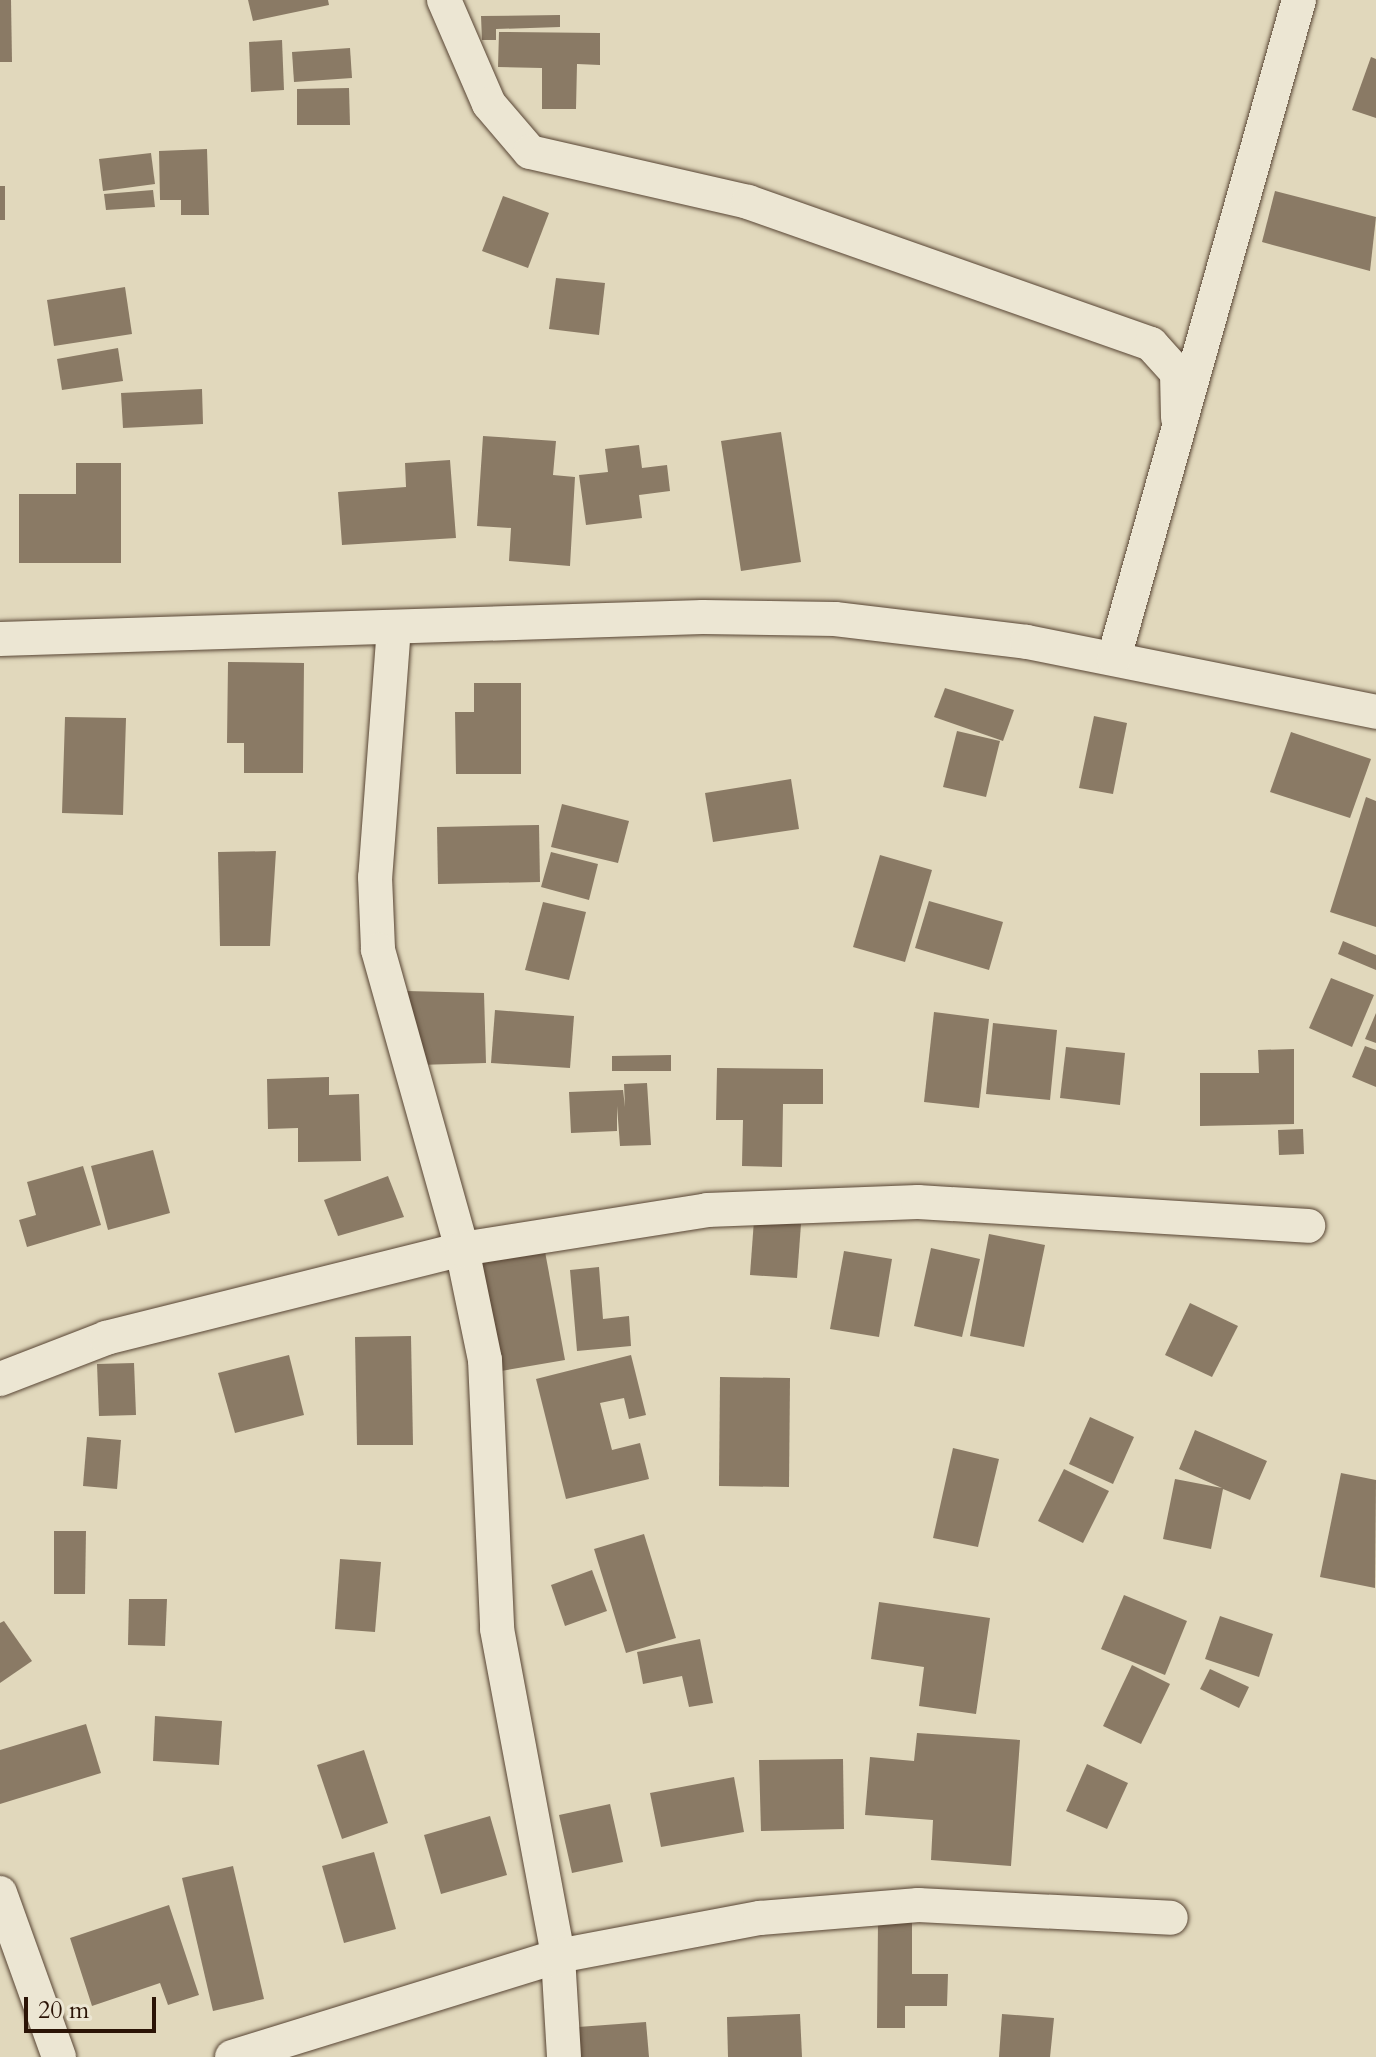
<!DOCTYPE html>
<style>
body{margin:0}
#map{position:relative;width:1376px;height:2057px;overflow:hidden;background:#e1d8bc;font-family:Cardo,serif}
div>[style]{position:absolute}
.building>*{inset:0;background:#8a7a65}
.roads{filter:drop-shadow(0 0 2px #584534) drop-shadow(0 0 2px #584534)}
.street>*{height:34px;margin:-17px;padding:0 17px;transform-origin:17px;border-radius:17px;background:#ece6d3}
span{translate:-50% -50%;white-space:nowrap;text-align:center;line-height:1.15;-webkit-text-stroke:7px #ece6d3;paint-order:stroke}
.scale{position:absolute;left:24px;top:1997px;width:132px;height:36px;box-sizing:border-box;border:4px solid #2b1406;border-top:0;padding-left:10px;font-size:24px;line-height:28px;white-space:nowrap;color:#2b1406;-webkit-text-stroke:6px #ece6d3;paint-order:stroke}
</style>
<div id="map">
<div class="building">
<i style="clip-path:polygon(0 0,11px 0,12px 62px,0 62px)"></i>
<i style="clip-path:polygon(248px 0,328px 0,329px 5px,253px 21px)"></i>
<i style="clip-path:polygon(560px 15px,560px 27px,496px 29px,496px 40px,482px 40px,481px 16px)"></i>
<i style="clip-path:polygon(499px 32px,600px 33px,600px 65px,577px 64px,576px 109px,542px 109px,542px 68px,498px 67px)"></i>
<i style="clip-path:polygon(282px 40px,284px 90px,251px 92px,249px 42px)"></i>
<i style="clip-path:polygon(350px 48px,352px 78px,294px 82px,292px 52px)"></i>
<i style="clip-path:polygon(1371px 57px,1376px 59px,1376px 118px,1352px 110px)"></i>
<i style="clip-path:polygon(349px 88px,350px 125px,297px 125px,297px 89px)"></i>
<i style="clip-path:polygon(207px 149px,209px 215px,181px 215px,181px 200px,160px 200px,159px 151px)"></i>
<i style="clip-path:polygon(151px 153px,155px 184px,103px 191px,99px 159px)"></i>
<i style="clip-path:polygon(0 186px,5px 186px,5px 220px,0 220px)"></i>
<i style="clip-path:polygon(153px 190px,155px 207px,106px 210px,104px 194px)"></i>
<i style="clip-path:polygon(1275px 191px,1376px 217px,1370px 271px,1262px 242px)"></i>
<i style="clip-path:polygon(503px 196px,549px 213px,528px 268px,482px 251px)"></i>
<i style="clip-path:polygon(556px 278px,605px 283px,599px 335px,549px 329px)"></i>
<i style="clip-path:polygon(125px 287px,132px 334px,54px 346px,47px 300px)"></i>
<i style="clip-path:polygon(118px 348px,123px 381px,62px 390px,57px 359px)"></i>
<i style="clip-path:polygon(202px 389px,203px 424px,123px 428px,121px 393px)"></i>
<i style="clip-path:polygon(781px 432px,801px 562px,741px 571px,721px 441px)"></i>
<i style="clip-path:polygon(483px 436px,556px 441px,553px 475px,575px 477px,570px 566px,509px 561px,511px 528px,477px 526px)"></i>
<i style="clip-path:polygon(639px 445px,642px 468px,667px 465px,670px 491px,639px 495px,642px 518px,586px 525px,579px 475px,608px 472px,605px 449px)"></i>
<i style="clip-path:polygon(450px 460px,456px 538px,342px 545px,338px 492px,406px 487px,405px 463px)"></i>
<i style="clip-path:polygon(76px 463px,121px 463px,121px 563px,19px 563px,19px 494px,76px 494px)"></i>
<i style="clip-path:polygon(228px 662px,304px 663px,303px 773px,244px 773px,244px 743px,227px 743px)"></i>
<i style="clip-path:polygon(474px 683px,521px 683px,521px 774px,456px 774px,455px 712px,474px 712px)"></i>
<i style="clip-path:polygon(945px 688px,1014px 710px,1003px 741px,934px 717px)"></i>
<i style="clip-path:polygon(1094px 716px,1127px 723px,1113px 794px,1079px 788px)"></i>
<i style="clip-path:polygon(65px 717px,126px 718px,123px 815px,62px 813px)"></i>
<i style="clip-path:polygon(957px 731px,1000px 741px,986px 797px,943px 787px)"></i>
<i style="clip-path:polygon(1291px 732px,1371px 759px,1350px 818px,1270px 792px)"></i>
<i style="clip-path:polygon(791px 779px,799px 829px,713px 842px,705px 793px)"></i>
<i style="clip-path:polygon(1366px 797px,1376px 801px,1376px 927px,1330px 912px)"></i>
<i style="clip-path:polygon(562px 804px,629px 821px,618px 863px,551px 847px)"></i>
<i style="clip-path:polygon(539px 825px,540px 882px,438px 884px,437px 827px)"></i>
<i style="clip-path:polygon(276px 851px,270px 946px,220px 946px,218px 852px)"></i>
<i style="clip-path:polygon(551px 852px,598px 864px,589px 900px,541px 887px)"></i>
<i style="clip-path:polygon(880px 855px,932px 870px,905px 962px,853px 947px)"></i>
<i style="clip-path:polygon(929px 901px,1003px 922px,989px 970px,915px 948px)"></i>
<i style="clip-path:polygon(543px 902px,586px 912px,569px 980px,525px 970px)"></i>
<i style="clip-path:polygon(1343px 941px,1376px 955px,1376px 970px,1338px 954px)"></i>
<i style="clip-path:polygon(1331px 978px,1374px 995px,1352px 1047px,1309px 1028px)"></i>
<i style="clip-path:polygon(407px 991px,484px 993px,486px 1063px,418px 1065px)"></i>
<i style="clip-path:polygon(495px 1010px,574px 1016px,570px 1068px,491px 1063px)"></i>
<i style="clip-path:polygon(934px 1012px,989px 1019px,979px 1108px,924px 1102px)"></i>
<i style="clip-path:polygon(1376px 1013px,1376px 1043px,1365px 1039px)"></i>
<i style="clip-path:polygon(993px 1023px,1057px 1030px,1050px 1100px,986px 1094px)"></i>
<i style="clip-path:polygon(1365px 1046px,1376px 1050px,1376px 1087px,1352px 1077px)"></i>
<i style="clip-path:polygon(1066px 1047px,1125px 1053px,1120px 1105px,1060px 1098px)"></i>
<i style="clip-path:polygon(1294px 1049px,1294px 1124px,1200px 1126px,1200px 1073px,1259px 1073px,1258px 1050px)"></i>
<i style="clip-path:polygon(671px 1055px,671px 1071px,612px 1071px,612px 1056px)"></i>
<i style="clip-path:polygon(717px 1068px,823px 1069px,823px 1104px,783px 1104px,782px 1167px,742px 1166px,743px 1120px,716px 1120px)"></i>
<i style="clip-path:polygon(329px 1077px,329px 1095px,359px 1094px,361px 1161px,298px 1162px,298px 1128px,268px 1129px,267px 1079px)"></i>
<i style="clip-path:polygon(647px 1083px,651px 1145px,620px 1146px,617px 1106px,617px 1131px,571px 1133px,569px 1092px,623px 1090px,625px 1107px,624px 1084px)"></i>
<i style="clip-path:polygon(1303px 1129px,1304px 1154px,1279px 1155px,1278px 1130px)"></i>
<i style="clip-path:polygon(153px 1150px,170px 1213px,108px 1230px,91px 1166px)"></i>
<i style="clip-path:polygon(83px 1166px,101px 1225px,27px 1247px,19px 1220px,36px 1215px,27px 1182px)"></i>
<i style="clip-path:polygon(388px 1176px,404px 1217px,338px 1236px,324px 1200px)"></i>
<i style="clip-path:polygon(754px 1220px,801px 1224px,797px 1278px,750px 1275px)"></i>
<i style="clip-path:polygon(989px 1234px,1045px 1245px,1024px 1347px,970px 1336px)"></i>
<i style="clip-path:polygon(544px 1246px,565px 1360px,501px 1371px,481px 1257px)"></i>
<i style="clip-path:polygon(931px 1248px,980px 1259px,962px 1337px,914px 1326px)"></i>
<i style="clip-path:polygon(844px 1251px,892px 1259px,879px 1337px,830px 1329px)"></i>
<i style="clip-path:polygon(599px 1267px,603px 1319px,629px 1316px,631px 1346px,577px 1351px,570px 1270px)"></i>
<i style="clip-path:polygon(1190px 1303px,1238px 1326px,1212px 1377px,1165px 1355px)"></i>
<i style="clip-path:polygon(411px 1336px,413px 1445px,357px 1445px,355px 1337px)"></i>
<i style="clip-path:polygon(289px 1355px,304px 1415px,235px 1433px,218px 1373px)"></i>
<i style="clip-path:polygon(631px 1355px,646px 1415px,629px 1419px,624px 1398px,600px 1403px,612px 1450px,640px 1443px,649px 1479px,566px 1499px,536px 1379px)"></i>
<i style="clip-path:polygon(134px 1363px,136px 1415px,99px 1416px,97px 1364px)"></i>
<i style="clip-path:polygon(720px 1377px,790px 1378px,789px 1487px,719px 1486px)"></i>
<i style="clip-path:polygon(1090px 1417px,1134px 1437px,1113px 1484px,1069px 1464px)"></i>
<i style="clip-path:polygon(1195px 1430px,1267px 1461px,1250px 1500px,1223px 1489px,1211px 1549px,1163px 1539px,1175px 1479px,1222px 1488px,1179px 1469px)"></i>
<i style="clip-path:polygon(87px 1437px,121px 1440px,117px 1489px,83px 1486px)"></i>
<i style="clip-path:polygon(953px 1448px,999px 1459px,978px 1547px,933px 1538px)"></i>
<i style="clip-path:polygon(1064px 1469px,1109px 1491px,1083px 1543px,1038px 1521px)"></i>
<i style="clip-path:polygon(1341px 1473px,1376px 1480px,1375px 1588px,1320px 1577px)"></i>
<i style="clip-path:polygon(54px 1531px,86px 1531px,85px 1594px,54px 1594px)"></i>
<i style="clip-path:polygon(644px 1534px,676px 1638px,626px 1653px,594px 1549px)"></i>
<i style="clip-path:polygon(340px 1559px,381px 1562px,375px 1632px,335px 1629px)"></i>
<i style="clip-path:polygon(592px 1570px,607px 1611px,565px 1626px,551px 1585px)"></i>
<i style="clip-path:polygon(1124px 1595px,1187px 1621px,1165px 1675px,1101px 1649px)"></i>
<i style="clip-path:polygon(129px 1599px,167px 1599px,165px 1646px,128px 1645px)"></i>
<i style="clip-path:polygon(879px 1602px,990px 1618px,976px 1714px,919px 1706px,924px 1667px,871px 1659px)"></i>
<i style="clip-path:polygon(1220px 1616px,1273px 1634px,1259px 1677px,1205px 1659px)"></i>
<i style="clip-path:polygon(4px 1621px,32px 1661px,0 1683px,0 1623px)"></i>
<i style="clip-path:polygon(700px 1639px,713px 1703px,689px 1707px,682px 1676px,643px 1684px,637px 1652px)"></i>
<i style="clip-path:polygon(1132px 1665px,1170px 1684px,1141px 1744px,1103px 1726px)"></i>
<i style="clip-path:polygon(1210px 1669px,1249px 1687px,1239px 1708px,1200px 1689px)"></i>
<i style="clip-path:polygon(155px 1716px,222px 1721px,219px 1765px,153px 1761px)"></i>
<i style="clip-path:polygon(86px 1724px,101px 1773px,0 1804px,0 1750px)"></i>
<i style="clip-path:polygon(917px 1733px,1020px 1740px,1011px 1866px,931px 1860px,933px 1820px,865px 1815px,870px 1757px,914px 1761px)"></i>
<i style="clip-path:polygon(364px 1750px,388px 1823px,342px 1839px,317px 1765px)"></i>
<i style="clip-path:polygon(843px 1759px,844px 1829px,761px 1831px,759px 1760px)"></i>
<i style="clip-path:polygon(1087px 1764px,1128px 1783px,1107px 1829px,1066px 1811px)"></i>
<i style="clip-path:polygon(734px 1777px,744px 1832px,661px 1847px,650px 1793px)"></i>
<i style="clip-path:polygon(610px 1804px,623px 1862px,572px 1873px,559px 1815px)"></i>
<i style="clip-path:polygon(490px 1816px,507px 1875px,441px 1894px,424px 1835px)"></i>
<i style="clip-path:polygon(374px 1852px,396px 1929px,344px 1943px,322px 1866px)"></i>
<i style="clip-path:polygon(233px 1866px,264px 1999px,213px 2011px,182px 1878px)"></i>
<i style="clip-path:polygon(169px 1905px,199px 1995px,168px 2005px,160px 1983px,92px 2006px,70px 1938px)"></i>
<i style="clip-path:polygon(878px 1921px,912px 1921px,912px 1974px,948px 1974px,947px 2006px,905px 2006px,905px 2028px,877px 2028px)"></i>
<i style="clip-path:polygon(800px 2014px,802px 2057px,728px 2057px,727px 2017px)"></i>
<i style="clip-path:polygon(1002px 2014px,1054px 2018px,1050px 2057px,999px 2057px)"></i>
<i style="clip-path:polygon(646px 2022px,649px 2057px,580px 2057px,578px 2027px)"></i>
</div>
<div class="roads">
<div class="street">
<i style="left:444px;top:0;width:113px;rotate:66.6deg"></i>
<i style="left:489px;top:104px;width:63px;rotate:49.5deg"></i>
<i style="left:530px;top:152px;width:224px;rotate:12.9deg"></i>
<i style="left:748px;top:202px;width:427px;rotate:19.4deg"></i>
<i style="left:1151px;top:344px;width:39px;rotate:48deg"></i>
<i style="left:1177px;top:373px;width:45px;rotate:88.7deg"></i>
<i style="left:394px;top:627px;width:251px;rotate:94.3deg"></i>
<i style="left:375px;top:877px;width:73px;rotate:87.6deg"></i>
<i style="left:378px;top:950px;width:311px;rotate:74.3deg"></i>
<i style="left:462px;top:1249px;width:113px;rotate:78.3deg"></i>
<i style="left:485px;top:1360px;width:269px;rotate:87.4deg"></i>
<i style="left:497px;top:1629px;width:333px;rotate:79.4deg"></i>
<i style="left:558px;top:1956px;width:101px;rotate:86.6deg"></i>
<i style="left:0;top:639px;width:703px;rotate:-1.79deg"></i>
<i style="left:703px;top:617px;width:132px;rotate:0.9deg"></i>
<i style="left:835px;top:619px;width:193px;rotate:6.8deg"></i>
<i style="left:1027px;top:642px;width:356px;rotate:11.3deg"></i>
<i style="left:1114px;top:658px;width:684px;rotate:-74.3deg"></i>
<i style="left:0;top:1379px;width:114px;rotate:-21.1deg"></i>
<i style="left:106px;top:1338px;width:367px;rotate:-14deg"></i>
<i style="left:462px;top:1249px;width:248px;rotate:-9deg"></i>
<i style="left:707px;top:1210px;width:211px;rotate:-2.2deg"></i>
<i style="left:918px;top:1202px;width:391px;rotate:3.5deg"></i>
<i style="left:0;top:1893px;width:174px;rotate:70.2deg"></i>
<i style="left:232px;top:2057px;width:341px;rotate:-17.2deg"></i>
<i style="left:558px;top:1956px;width:206px;rotate:-10.7deg"></i>
<i style="left:760px;top:1918px;width:159px;rotate:-4.7deg"></i>
<i style="left:918px;top:1905px;width:253px;rotate:2.9deg"></i>
</div>
</div>
<div class="scale">20 m</div>
</div>
